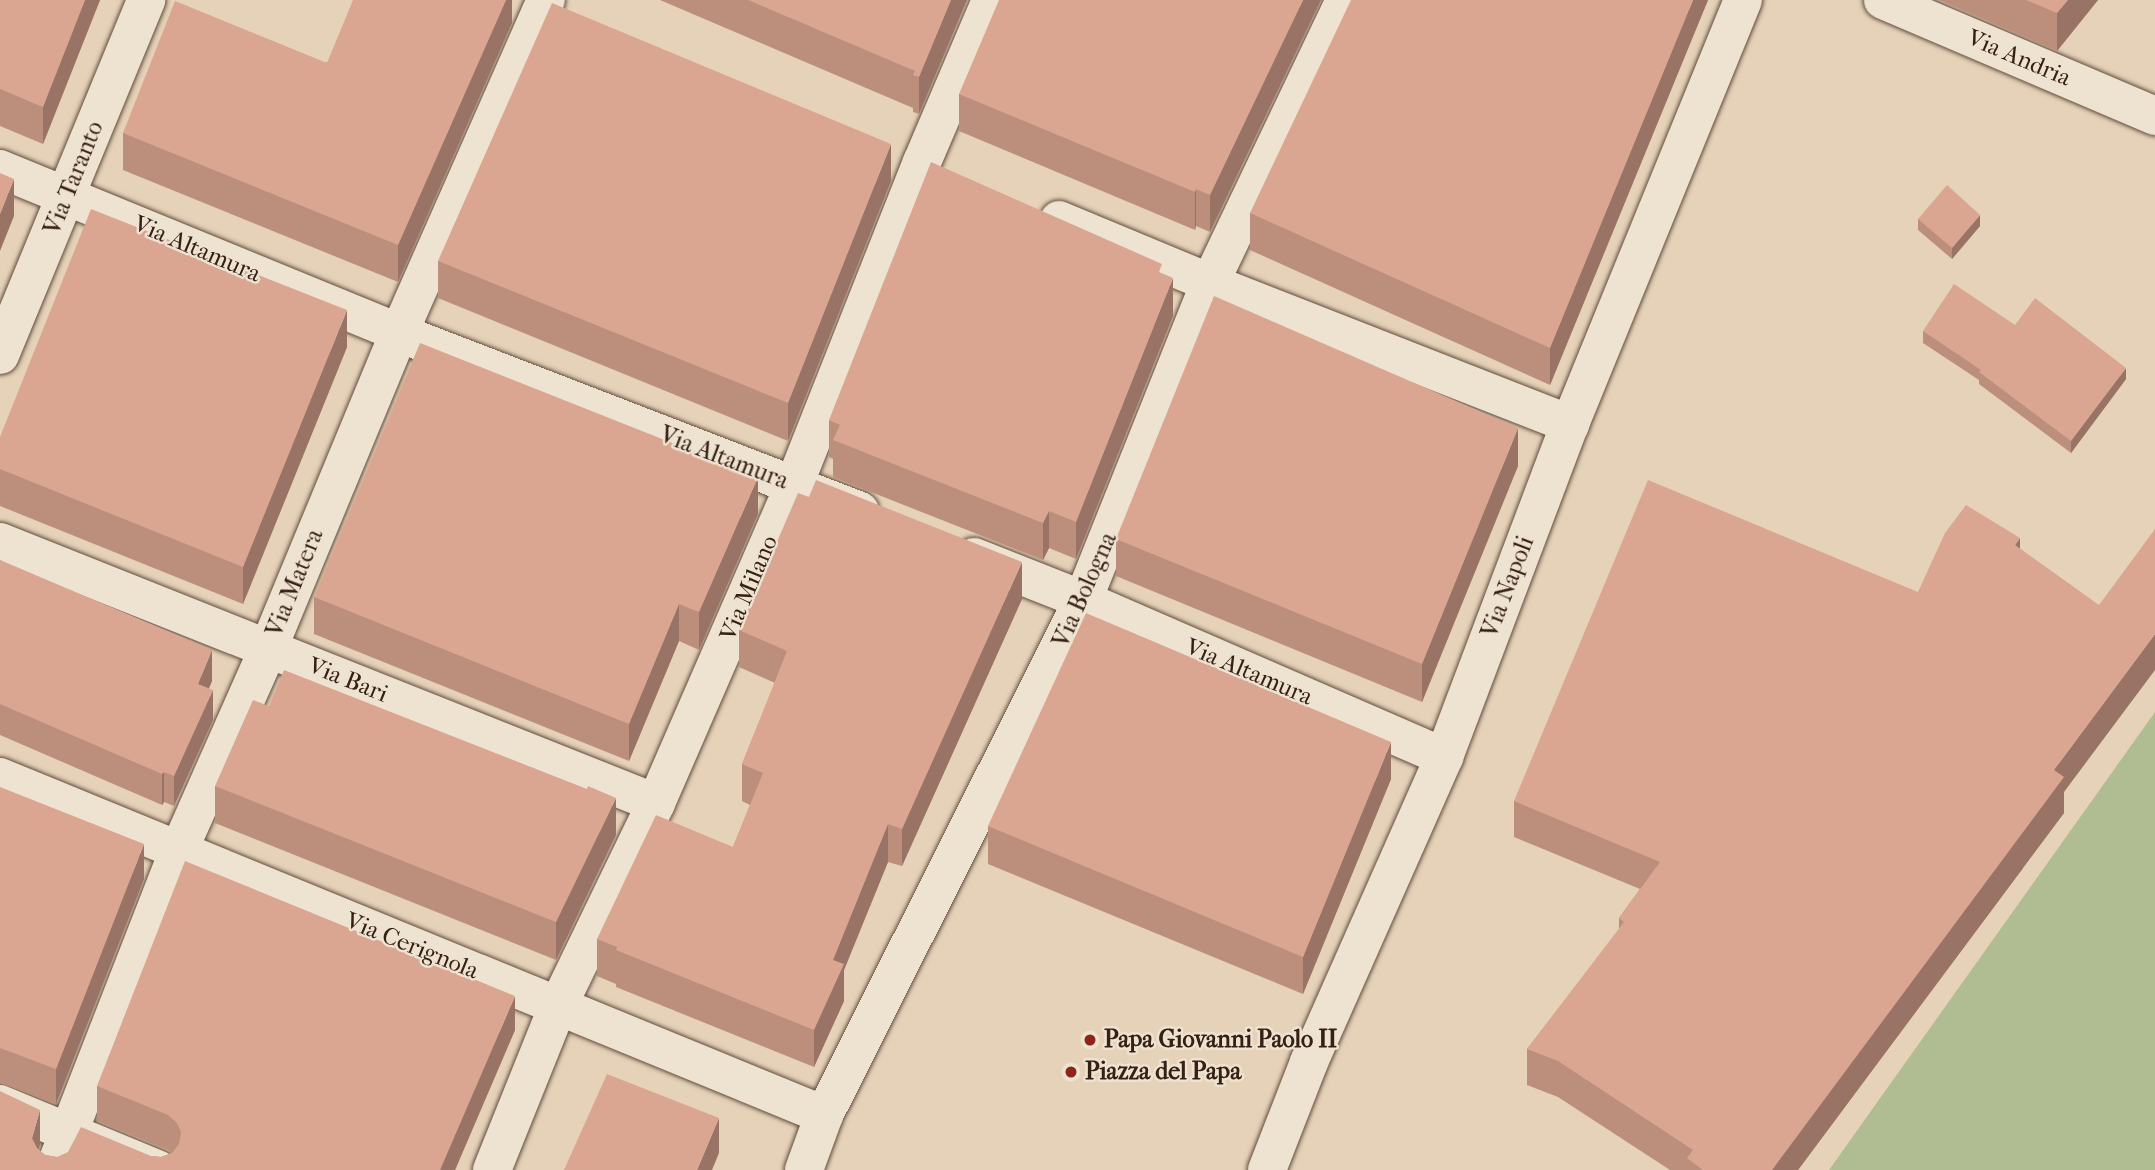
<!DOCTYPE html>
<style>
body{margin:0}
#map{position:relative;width:2155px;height:1170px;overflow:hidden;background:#e5d2b8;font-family:"IM FELL French Canon",serif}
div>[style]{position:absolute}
.green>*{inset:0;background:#b0bd92}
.roads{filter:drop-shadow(0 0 2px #624c3d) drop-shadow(0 0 2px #624c3d)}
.minor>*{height:38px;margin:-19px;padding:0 19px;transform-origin:19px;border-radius:19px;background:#eee2d1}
.wall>*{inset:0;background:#bc8f7d}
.shaded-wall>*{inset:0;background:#997466}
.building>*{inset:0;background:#dba691}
.dots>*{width:19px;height:19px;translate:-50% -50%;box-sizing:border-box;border:4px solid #eee2d1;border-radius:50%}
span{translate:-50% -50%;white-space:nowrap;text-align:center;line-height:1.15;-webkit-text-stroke:5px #eee2d1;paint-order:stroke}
.street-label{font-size:24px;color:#362014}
.poi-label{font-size:24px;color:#362014;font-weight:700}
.left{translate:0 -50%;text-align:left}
</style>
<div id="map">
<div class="green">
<i style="clip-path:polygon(2155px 712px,2155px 1170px,1829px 1170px)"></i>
</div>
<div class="roads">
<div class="minor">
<i style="left:1883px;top:0;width:296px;rotate:23.1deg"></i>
<i style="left:0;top:169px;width:431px;rotate:22.3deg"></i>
<i style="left:399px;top:333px;width:494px;rotate:21.1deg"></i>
<i style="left:1059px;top:220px;width:164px;rotate:22.6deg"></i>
<i style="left:1210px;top:283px;width:387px;rotate:21.4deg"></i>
<i style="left:0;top:355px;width:384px;rotate:-67.6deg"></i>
<i style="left:0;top:542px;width:706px;rotate:21.7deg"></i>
<i style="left:974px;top:557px;width:117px;rotate:21.5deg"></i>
<i style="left:1083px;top:600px;width:394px;rotate:23.5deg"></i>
<i style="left:0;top:777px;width:891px;rotate:22.3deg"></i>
<i style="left:0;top:1104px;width:172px;rotate:22.5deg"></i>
<i style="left:54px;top:1170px;width:344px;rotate:-68.7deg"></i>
<i style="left:179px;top:850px;width:220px;rotate:-66.1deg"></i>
<i style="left:268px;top:649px;width:342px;rotate:-67.5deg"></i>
<i style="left:399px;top:333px;width:364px;rotate:-66.2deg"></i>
<i style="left:492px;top:1170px;width:177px;rotate:-68.1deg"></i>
<i style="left:558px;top:1006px;width:225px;rotate:-64.2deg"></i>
<i style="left:656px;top:803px;width:347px;rotate:-66.5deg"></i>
<i style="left:794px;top:485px;width:347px;rotate:-68.4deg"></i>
<i style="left:922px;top:162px;width:176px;rotate:-66.9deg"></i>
<i style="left:804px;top:1170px;width:59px;rotate:-70deg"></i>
<i style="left:824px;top:1115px;width:576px;rotate:-63.3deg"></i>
<i style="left:1083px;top:600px;width:341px;rotate:-68.2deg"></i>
<i style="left:1210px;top:283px;width:314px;rotate:-64.5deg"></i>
<i style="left:1267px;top:1170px;width:116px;rotate:-68.7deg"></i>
<i style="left:1309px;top:1062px;width:334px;rotate:-66.1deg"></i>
<i style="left:1444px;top:757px;width:356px;rotate:-69.3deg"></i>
<i style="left:1570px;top:424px;width:458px;rotate:-67.8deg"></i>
</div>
</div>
<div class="wall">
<i style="clip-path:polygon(0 0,100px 0,43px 144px,0 126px)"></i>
<i style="clip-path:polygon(506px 0,512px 0,512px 23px,398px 282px,123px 170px,123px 133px)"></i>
<i style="clip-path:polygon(660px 0,967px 0,919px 114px,913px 112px,913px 108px)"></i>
<i style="clip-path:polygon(1321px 0,1210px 232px,1196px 226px,1195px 230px,959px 131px,959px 94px)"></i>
<i style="clip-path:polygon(1708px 0,1550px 385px,1250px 250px,1250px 213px)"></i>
<i style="clip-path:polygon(1939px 0,2098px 0,2057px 51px)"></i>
<i style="clip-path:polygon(891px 181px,788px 441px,438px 298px,438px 261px)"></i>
<i style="clip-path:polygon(1918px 219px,1980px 226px,1952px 259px,1918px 230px)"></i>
<i style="clip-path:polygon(1162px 274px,1173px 316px,1076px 559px,1049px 548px,1043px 560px,833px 477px,833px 459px,829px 457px,829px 420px)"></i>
<i style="clip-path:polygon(2015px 325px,2126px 379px,2071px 453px,1979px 384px,1979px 380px,1923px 343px,1923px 331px)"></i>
<i style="clip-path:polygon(347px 347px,243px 604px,0 506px,0 437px)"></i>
<i style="clip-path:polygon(1518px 466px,1422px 702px,1116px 576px,1116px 539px)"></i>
<i style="clip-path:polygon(758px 514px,699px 650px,679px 641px,629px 761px,314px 634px,314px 597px)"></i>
<i style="clip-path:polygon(2020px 548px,2064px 792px,2064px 813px,1798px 1170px,1670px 1170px,1558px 1097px,1527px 1085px,1527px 1049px,1619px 930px,1619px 918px,1640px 889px,1514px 837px,1514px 801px,1918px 592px)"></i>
<i style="clip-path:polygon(0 560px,212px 681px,209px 688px,213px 720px,174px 806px,164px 802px,162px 805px,0 735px)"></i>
<i style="clip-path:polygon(1022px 599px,902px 866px,888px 862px,844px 970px,844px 1001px,814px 1067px,616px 987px,616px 984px,597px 976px,597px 939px,733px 847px,750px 805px,742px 801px,742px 764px,775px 683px,739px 667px,739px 630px)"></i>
<i style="clip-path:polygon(1391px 779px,1303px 994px,988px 864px,988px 826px)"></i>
<i style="clip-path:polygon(215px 786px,616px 835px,556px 960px,215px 823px)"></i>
<i style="clip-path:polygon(0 787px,144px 879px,56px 1104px,0 1083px)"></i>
<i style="clip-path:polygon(515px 1030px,455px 1170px,0 1170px,40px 1144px,39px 1150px,45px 1155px,57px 1157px,151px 1156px,161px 1157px,172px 1153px,168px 1150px,97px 1121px,97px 1086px)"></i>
</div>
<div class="shaded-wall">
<i style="clip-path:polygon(85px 0,100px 0,43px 144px,43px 107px)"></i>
<i style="clip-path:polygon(506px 0,512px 0,512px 23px,398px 282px,398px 245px)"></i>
<i style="clip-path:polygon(951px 0,967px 0,919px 114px,919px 77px)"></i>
<i style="clip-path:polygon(1303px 0,1321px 0,1210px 232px,1210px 195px)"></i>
<i style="clip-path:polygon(1693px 0,1708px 0,1550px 385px,1550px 348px)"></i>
<i style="clip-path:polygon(2068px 0,2098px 0,2057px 51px,2057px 13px)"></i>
<i style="clip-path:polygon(891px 144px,891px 181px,788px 441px,788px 403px)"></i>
<i style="clip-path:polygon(14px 179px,14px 216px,0 251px,0 214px)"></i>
<i style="clip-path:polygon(1196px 189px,1196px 226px,1195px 230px,1195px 192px)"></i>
<i style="clip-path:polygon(1980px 215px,1980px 226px,1952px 259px,1952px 248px)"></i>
<i style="clip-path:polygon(1173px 278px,1173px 316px,1076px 559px,1076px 522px)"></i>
<i style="clip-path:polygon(347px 310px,347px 347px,243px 604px,243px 567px)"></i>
<i style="clip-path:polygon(2126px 368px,2126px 379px,2071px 453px,2071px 441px)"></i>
<i style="clip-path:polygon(1518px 428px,1518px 466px,1422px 702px,1422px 664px)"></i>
<i style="clip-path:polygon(758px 477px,758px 514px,699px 650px,699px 612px)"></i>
<i style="clip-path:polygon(1049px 511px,1049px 548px,1043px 560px,1043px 523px)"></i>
<i style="clip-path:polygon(2020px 538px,2020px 574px,2015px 545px)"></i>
<i style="clip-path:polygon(1022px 562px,1022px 599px,902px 866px,902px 829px)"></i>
<i style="clip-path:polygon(679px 604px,679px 641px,629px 761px,629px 724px)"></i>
<i style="clip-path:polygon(2155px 634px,2155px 670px,2064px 792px,2064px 813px,1798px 1170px,1772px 1170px,2054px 770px)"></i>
<i style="clip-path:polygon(212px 650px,212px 681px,198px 714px,198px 684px)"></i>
<i style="clip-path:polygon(213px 690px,213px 720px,174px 806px,174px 776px)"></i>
<i style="clip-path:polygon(1391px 742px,1391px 779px,1303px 994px,1303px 957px)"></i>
<i style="clip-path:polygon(164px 772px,164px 802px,162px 805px,162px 774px)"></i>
<i style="clip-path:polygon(616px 798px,616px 835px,556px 960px,556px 922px)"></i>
<i style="clip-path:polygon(888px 824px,888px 862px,844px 970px,844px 1001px,814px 1067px,814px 1030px,833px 960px)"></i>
<i style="clip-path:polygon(144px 844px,144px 879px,56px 1104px,56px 1069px)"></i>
<i style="clip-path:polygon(515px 996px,515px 1030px,455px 1170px,440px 1170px)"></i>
<i style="clip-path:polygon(40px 1110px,40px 1144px,33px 1170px,32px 1138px)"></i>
<i style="clip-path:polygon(719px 1118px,719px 1153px,712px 1170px,697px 1170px)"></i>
</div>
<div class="building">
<i style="clip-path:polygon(0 0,85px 0,43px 107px,0 89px)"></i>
<i style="clip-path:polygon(353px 0,506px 0,398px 245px,123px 133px,175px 1px,327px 63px)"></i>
<i style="clip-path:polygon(748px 0,951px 0,919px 77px,913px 75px,915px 71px)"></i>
<i style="clip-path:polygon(999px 0,1303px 0,1210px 195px,1196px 189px,1195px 192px,959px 94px)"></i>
<i style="clip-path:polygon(1351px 0,1693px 0,1550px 348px,1250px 213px)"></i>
<i style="clip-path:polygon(2026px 0,2068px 0,2057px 13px)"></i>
<i style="clip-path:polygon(552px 3px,891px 144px,788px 403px,438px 261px)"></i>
<i style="clip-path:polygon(931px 162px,1162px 264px,1159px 272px,1173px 278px,1076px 522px,1049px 511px,1043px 523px,833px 440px,840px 425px,829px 420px)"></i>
<i style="clip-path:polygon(0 173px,14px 179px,0 214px)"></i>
<i style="clip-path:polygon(1947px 185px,1980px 215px,1952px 248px,1918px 219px)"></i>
<i style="clip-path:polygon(91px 209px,347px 310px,243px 567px,0 469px,0 437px)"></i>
<i style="clip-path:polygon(1954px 284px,2015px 325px,2035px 298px,2126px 368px,2071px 441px,1979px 372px,1981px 370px,1923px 331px)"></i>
<i style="clip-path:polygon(1214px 296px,1518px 428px,1422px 664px,1116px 539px)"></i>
<i style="clip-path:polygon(420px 343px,758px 477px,699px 612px,679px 604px,629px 724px,314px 597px)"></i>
<i style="clip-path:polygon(816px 480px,1022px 562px,902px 829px,888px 824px,833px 960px,844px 964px,814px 1030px,616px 950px,617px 947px,597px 939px,656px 815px,733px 847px,763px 773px,742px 764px,787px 651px,739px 630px,798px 493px,809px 497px)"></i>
<i style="clip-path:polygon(1648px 480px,1918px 592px,1945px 533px,1966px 505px,2020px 538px,2015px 545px,2099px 605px,2155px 529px,2155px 634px,2054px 770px,2064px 777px,1772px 1170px,1703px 1170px,1687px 1158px,1693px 1150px,1558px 1061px,1527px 1049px,1624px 922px,1619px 918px,1660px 862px,1514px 801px)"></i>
<i style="clip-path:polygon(0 560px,212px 650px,198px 684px,213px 690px,174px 776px,164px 772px,162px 774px,0 704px)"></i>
<i style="clip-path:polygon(1086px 613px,1391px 742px,1303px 957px,988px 826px)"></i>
<i style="clip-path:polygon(284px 670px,587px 789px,588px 786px,616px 798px,556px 922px,215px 786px,253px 700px,269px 706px)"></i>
<i style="clip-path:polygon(0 787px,144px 844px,56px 1069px,0 1048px)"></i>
<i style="clip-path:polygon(185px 861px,515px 996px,440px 1170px,0 1170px,0 1091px,40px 1110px,32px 1138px,37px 1148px,45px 1155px,57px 1157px,68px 1152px,81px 1127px,151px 1156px,161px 1157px,172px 1153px,179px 1144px,181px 1132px,177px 1123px,168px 1115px,97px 1086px)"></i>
<i style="clip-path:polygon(607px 1074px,719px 1118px,697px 1170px,564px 1170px)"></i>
</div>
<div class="dots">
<i style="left:1090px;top:1040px;background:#8f2418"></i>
<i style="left:1071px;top:1072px;background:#8f2418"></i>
</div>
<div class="street-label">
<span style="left:2019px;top:58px;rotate:23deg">Via Andria</span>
<span style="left:74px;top:178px;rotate:-68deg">Via Taranto</span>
<span style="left:197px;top:249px;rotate:23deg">Via Altamura</span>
<span style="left:724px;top:458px;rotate:21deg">Via Altamura</span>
<span style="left:295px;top:583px;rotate:-68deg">Via Matera</span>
<span style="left:1508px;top:587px;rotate:-69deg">Via Napoli</span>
<span style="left:749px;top:588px;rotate:-67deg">Via Milano</span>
<span style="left:1085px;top:590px;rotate:-66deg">Via Bologna</span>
<span style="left:1249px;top:672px;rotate:23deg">Via Altamura</span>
<span style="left:348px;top:680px;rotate:22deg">Via Bari</span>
<span style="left:412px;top:946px;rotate:22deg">Via Cerignola</span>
</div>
<div class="poi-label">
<span class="left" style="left:1104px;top:1040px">Papa Giovanni Paolo II</span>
<span class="left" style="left:1085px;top:1072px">Piazza del Papa</span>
</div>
</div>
